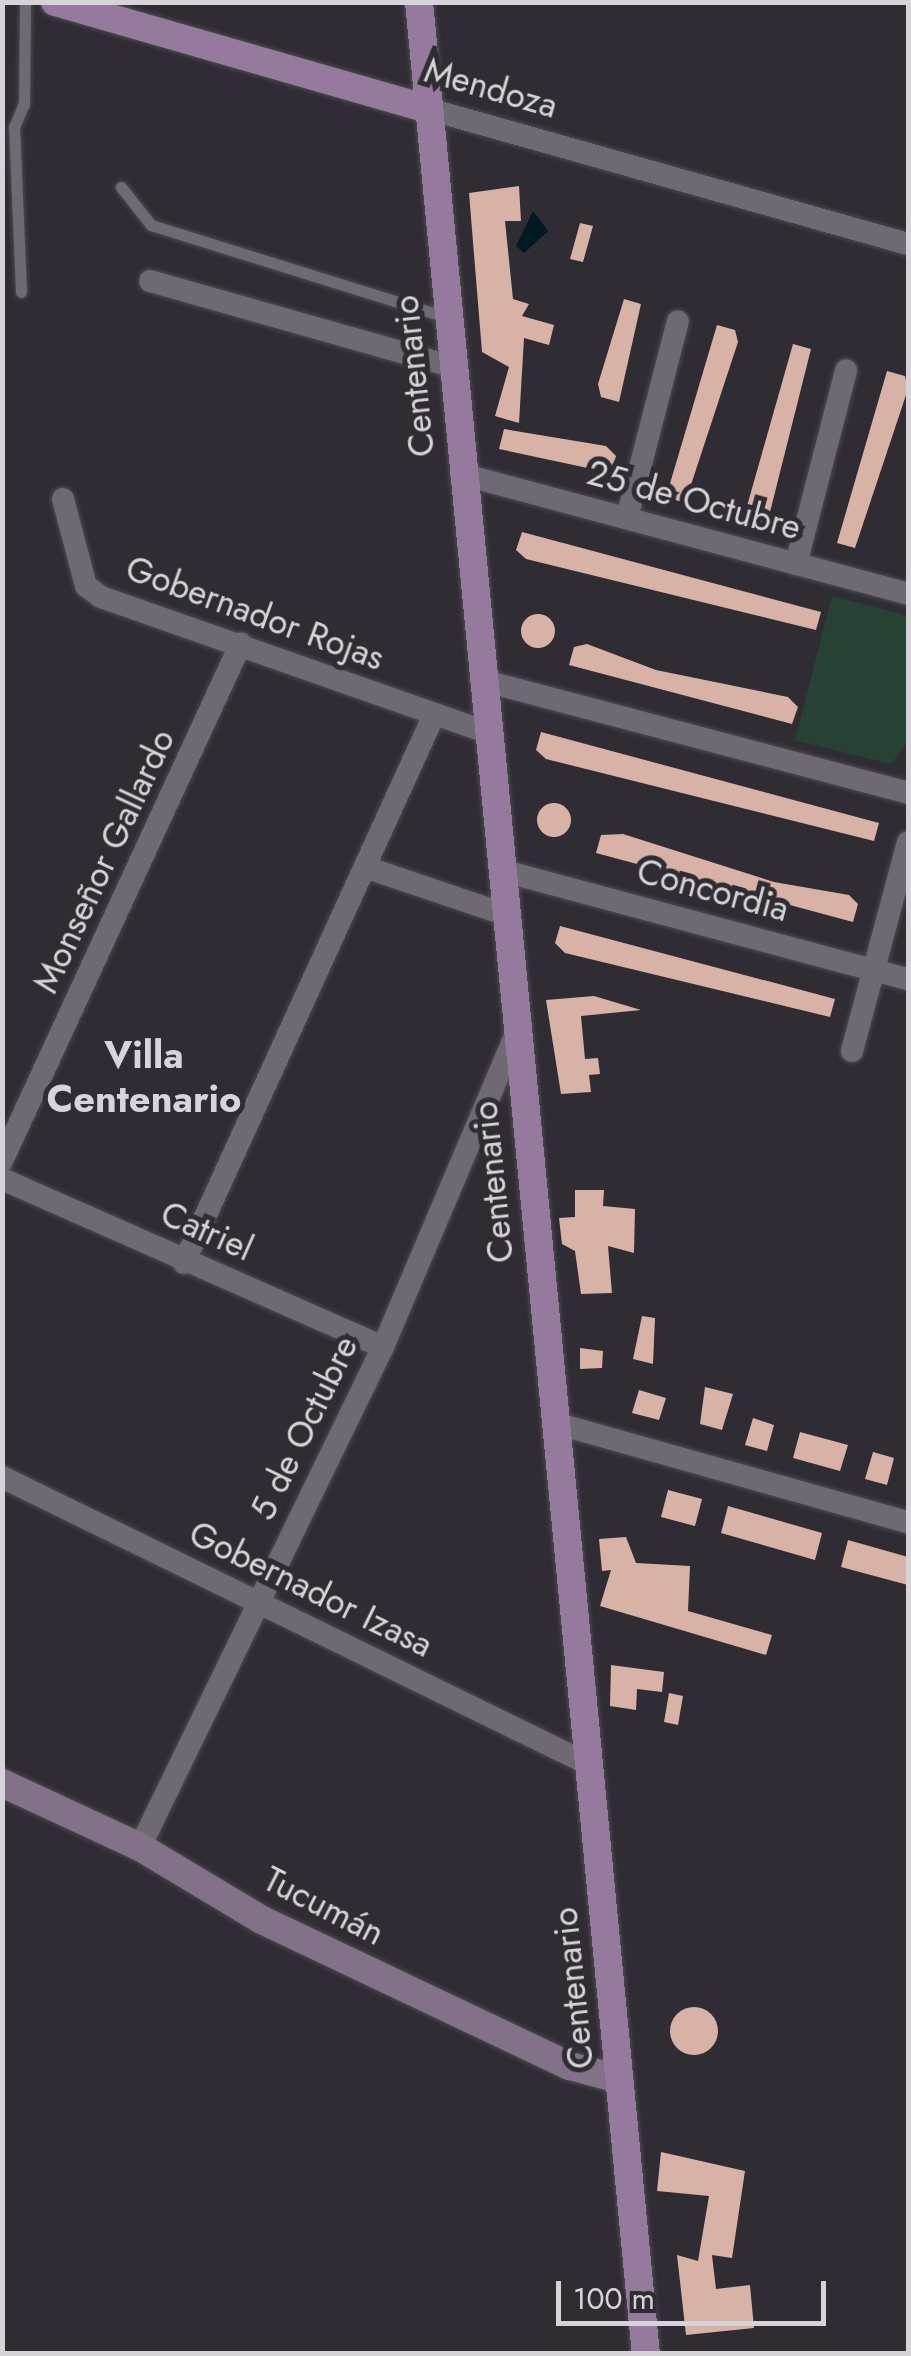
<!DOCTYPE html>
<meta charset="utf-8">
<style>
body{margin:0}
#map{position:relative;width:911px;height:2356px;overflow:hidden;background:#302c34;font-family:Jost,sans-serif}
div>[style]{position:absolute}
.green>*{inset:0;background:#274234}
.water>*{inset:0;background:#001922}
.building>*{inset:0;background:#d8b2a7}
.round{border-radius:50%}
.roads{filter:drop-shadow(0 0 2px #4d4a50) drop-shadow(0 0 2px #4d4a50)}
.service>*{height:11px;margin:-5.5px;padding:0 5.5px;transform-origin:5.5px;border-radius:5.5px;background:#6e6972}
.minor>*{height:22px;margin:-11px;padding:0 11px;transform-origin:11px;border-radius:11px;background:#6e6972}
.secondary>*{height:28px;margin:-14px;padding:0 14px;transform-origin:14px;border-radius:14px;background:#827188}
.primary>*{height:28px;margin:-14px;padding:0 14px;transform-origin:14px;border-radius:14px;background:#967a9d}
span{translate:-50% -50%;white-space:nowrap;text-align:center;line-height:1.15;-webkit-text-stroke:10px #302c34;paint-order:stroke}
.street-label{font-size:35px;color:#d6d4d9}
.neighbourhood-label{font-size:38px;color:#d9d3dd;font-weight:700}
.frame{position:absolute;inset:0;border:5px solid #d6d4d9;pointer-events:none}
.scale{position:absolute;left:556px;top:2281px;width:270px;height:45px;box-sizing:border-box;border:5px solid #d6d4d9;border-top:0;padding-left:12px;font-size:30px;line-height:35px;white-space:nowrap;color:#d6d4d9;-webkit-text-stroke:8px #302c34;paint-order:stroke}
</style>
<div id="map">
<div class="green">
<i style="clip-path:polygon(832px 596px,908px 616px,908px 742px,891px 764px,795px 740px)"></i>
</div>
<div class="water">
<i style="clip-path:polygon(533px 211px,548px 231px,524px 253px,516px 246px)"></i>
</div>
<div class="building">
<i style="clip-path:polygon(519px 186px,521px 221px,505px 221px,513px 299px,529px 304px,522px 316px,554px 325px,549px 345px,524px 338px,519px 423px,495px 416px,509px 367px,482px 352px,469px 193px)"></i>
<i style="clip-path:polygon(580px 223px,593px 226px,583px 262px,570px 259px)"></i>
<i style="clip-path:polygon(624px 299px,641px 304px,619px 402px,601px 397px,598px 384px)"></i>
<i style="clip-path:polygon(717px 325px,735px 330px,738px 342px,685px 503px,666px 497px)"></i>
<i style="clip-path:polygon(793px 344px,811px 349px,767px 524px,750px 519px,747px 506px)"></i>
<i style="clip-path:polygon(887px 371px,905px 376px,908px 389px,855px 548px,837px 543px)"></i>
<i style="clip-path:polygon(504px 429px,606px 446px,616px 456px,611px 473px,499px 449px)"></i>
<i style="clip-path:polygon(522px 532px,821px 612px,816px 630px,526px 559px,516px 550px)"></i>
<i class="round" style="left:521px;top:614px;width:34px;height:34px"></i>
<i style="clip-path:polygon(587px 644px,656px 670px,788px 697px,798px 707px,792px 724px,569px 665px,574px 647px)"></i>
<i style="clip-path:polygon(541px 732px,879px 823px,874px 841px,546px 759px,536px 750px)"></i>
<i class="round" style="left:537px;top:803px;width:34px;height:34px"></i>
<i style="clip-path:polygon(623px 834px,774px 882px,849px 895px,858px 904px,853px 922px,596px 853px,601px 835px)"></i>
<i style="clip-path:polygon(560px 926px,835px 999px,830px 1017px,565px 953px,555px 943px)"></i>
<i style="clip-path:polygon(594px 996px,641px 1010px,581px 1016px,585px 1059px,598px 1058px,600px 1074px,589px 1075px,591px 1092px,561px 1094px,546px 1000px)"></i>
<i style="clip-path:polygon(575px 1190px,604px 1190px,603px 1206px,635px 1209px,634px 1253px,608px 1246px,612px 1293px,581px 1294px,575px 1251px,562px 1244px,559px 1218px,575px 1217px)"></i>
<i style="clip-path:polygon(642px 1316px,655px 1318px,653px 1364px,633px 1359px)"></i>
<i style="clip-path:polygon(580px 1348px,603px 1351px,602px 1368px,580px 1369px)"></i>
<i style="clip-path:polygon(705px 1387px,733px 1394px,722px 1430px,700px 1424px)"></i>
<i style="clip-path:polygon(639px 1390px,666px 1398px,659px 1420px,632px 1413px)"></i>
<i style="clip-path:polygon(753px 1418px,774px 1425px,767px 1451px,745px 1445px)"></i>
<i style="clip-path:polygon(800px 1432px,848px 1445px,840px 1471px,793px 1458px)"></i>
<i style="clip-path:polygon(873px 1452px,894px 1458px,887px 1485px,865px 1479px)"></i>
<i style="clip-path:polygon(668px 1490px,702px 1499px,695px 1526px,661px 1517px)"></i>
<i style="clip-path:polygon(728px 1506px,822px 1533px,815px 1560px,721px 1533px)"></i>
<i style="clip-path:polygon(626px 1537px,636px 1563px,690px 1566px,688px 1611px,772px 1635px,766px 1655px,600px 1606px,611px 1570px,602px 1571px,599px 1539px)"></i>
<i style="clip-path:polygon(848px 1540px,908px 1557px,908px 1585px,841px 1567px)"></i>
<i style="clip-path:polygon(611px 1665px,664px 1672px,662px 1692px,637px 1689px,636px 1710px,610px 1706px)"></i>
<i style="clip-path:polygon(669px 1693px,683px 1696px,678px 1725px,664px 1722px)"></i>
<i class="round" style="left:670px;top:2007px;width:48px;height:48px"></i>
<i style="clip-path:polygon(661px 2152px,745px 2171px,732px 2258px,712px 2255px,716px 2289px,750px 2285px,754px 2328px,686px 2335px,677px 2255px,698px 2261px,709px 2196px,657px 2191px)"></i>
</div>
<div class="roads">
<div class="service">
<i style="left:121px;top:187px;width:48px;rotate:51.7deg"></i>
<i style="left:151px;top:225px;width:309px;rotate:17.3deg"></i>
<i style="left:21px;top:292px;width:165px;rotate:-92.4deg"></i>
<i style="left:14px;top:127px;width:25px;rotate:-67deg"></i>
<i style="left:24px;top:104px;width:102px;rotate:-89.4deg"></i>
</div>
<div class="minor">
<i style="left:425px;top:108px;width:502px;rotate:15.73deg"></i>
<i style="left:150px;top:281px;width:313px;rotate:15.8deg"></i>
<i style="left:461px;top:474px;width:463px;rotate:15deg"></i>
<i style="left:63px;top:499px;width:90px;rotate:75.2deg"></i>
<i style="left:86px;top:586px;width:19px;rotate:36deg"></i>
<i style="left:101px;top:597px;width:409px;rotate:19.3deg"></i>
<i style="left:627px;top:518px;width:203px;rotate:-75.5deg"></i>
<i style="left:796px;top:564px;width:200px;rotate:-75.5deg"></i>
<i style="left:481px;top:680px;width:442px;rotate:14.8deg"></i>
<i style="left:365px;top:867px;width:147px;rotate:18.7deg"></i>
<i style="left:500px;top:870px;width:422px;rotate:15deg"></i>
<i style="left:852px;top:1051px;width:216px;rotate:-75deg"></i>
<i style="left:2px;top:1161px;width:570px;rotate:-65.23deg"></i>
<i style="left:2px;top:1179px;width:416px;rotate:23.8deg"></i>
<i style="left:184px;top:1263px;width:602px;rotate:-65.48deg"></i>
<i style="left:555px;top:1423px;width:367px;rotate:15.7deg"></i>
<i style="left:2px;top:1477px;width:653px;rotate:26.09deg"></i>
<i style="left:140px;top:1847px;width:556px;rotate:-64.08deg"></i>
<i style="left:383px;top:1347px;width:341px;rotate:-67deg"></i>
</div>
<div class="secondary">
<i style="left:2px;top:1783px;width:152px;rotate:24.9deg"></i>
<i style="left:140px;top:1847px;width:142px;rotate:30.9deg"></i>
<i style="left:262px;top:1920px;width:341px;rotate:25.4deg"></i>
<i style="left:570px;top:2066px;width:51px;rotate:14.9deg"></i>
</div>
<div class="primary">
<i style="left:55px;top:2px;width:385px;rotate:16deg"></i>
<i style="left:419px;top:2px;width:2363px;rotate:84.49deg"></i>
</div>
</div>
<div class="street-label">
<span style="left:491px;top:88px;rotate:16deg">Mendoza</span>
<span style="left:414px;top:376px;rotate:-96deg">Centenario</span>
<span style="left:694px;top:500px;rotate:15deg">25 de Octubre</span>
<span style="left:255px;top:613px;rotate:20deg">Gobernador Rojas</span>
<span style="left:104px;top:861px;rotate:-65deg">Monseñor Gallardo</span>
<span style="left:713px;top:890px;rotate:15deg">Concordia</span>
<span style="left:493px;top:1182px;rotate:-96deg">Centenario</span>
<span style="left:207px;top:1231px;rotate:24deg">Catriel</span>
<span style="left:304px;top:1428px;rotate:-64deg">5 de Octubre</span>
<span style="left:311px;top:1589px;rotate:26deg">Gobernador Izasa</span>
<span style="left:324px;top:1906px;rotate:27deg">Tucumán</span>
<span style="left:573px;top:1988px;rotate:-96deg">Centenario</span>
</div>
<div class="neighbourhood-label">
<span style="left:144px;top:1077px">Villa<br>Centenario</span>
</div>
<div class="frame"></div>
<div class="scale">100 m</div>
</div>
